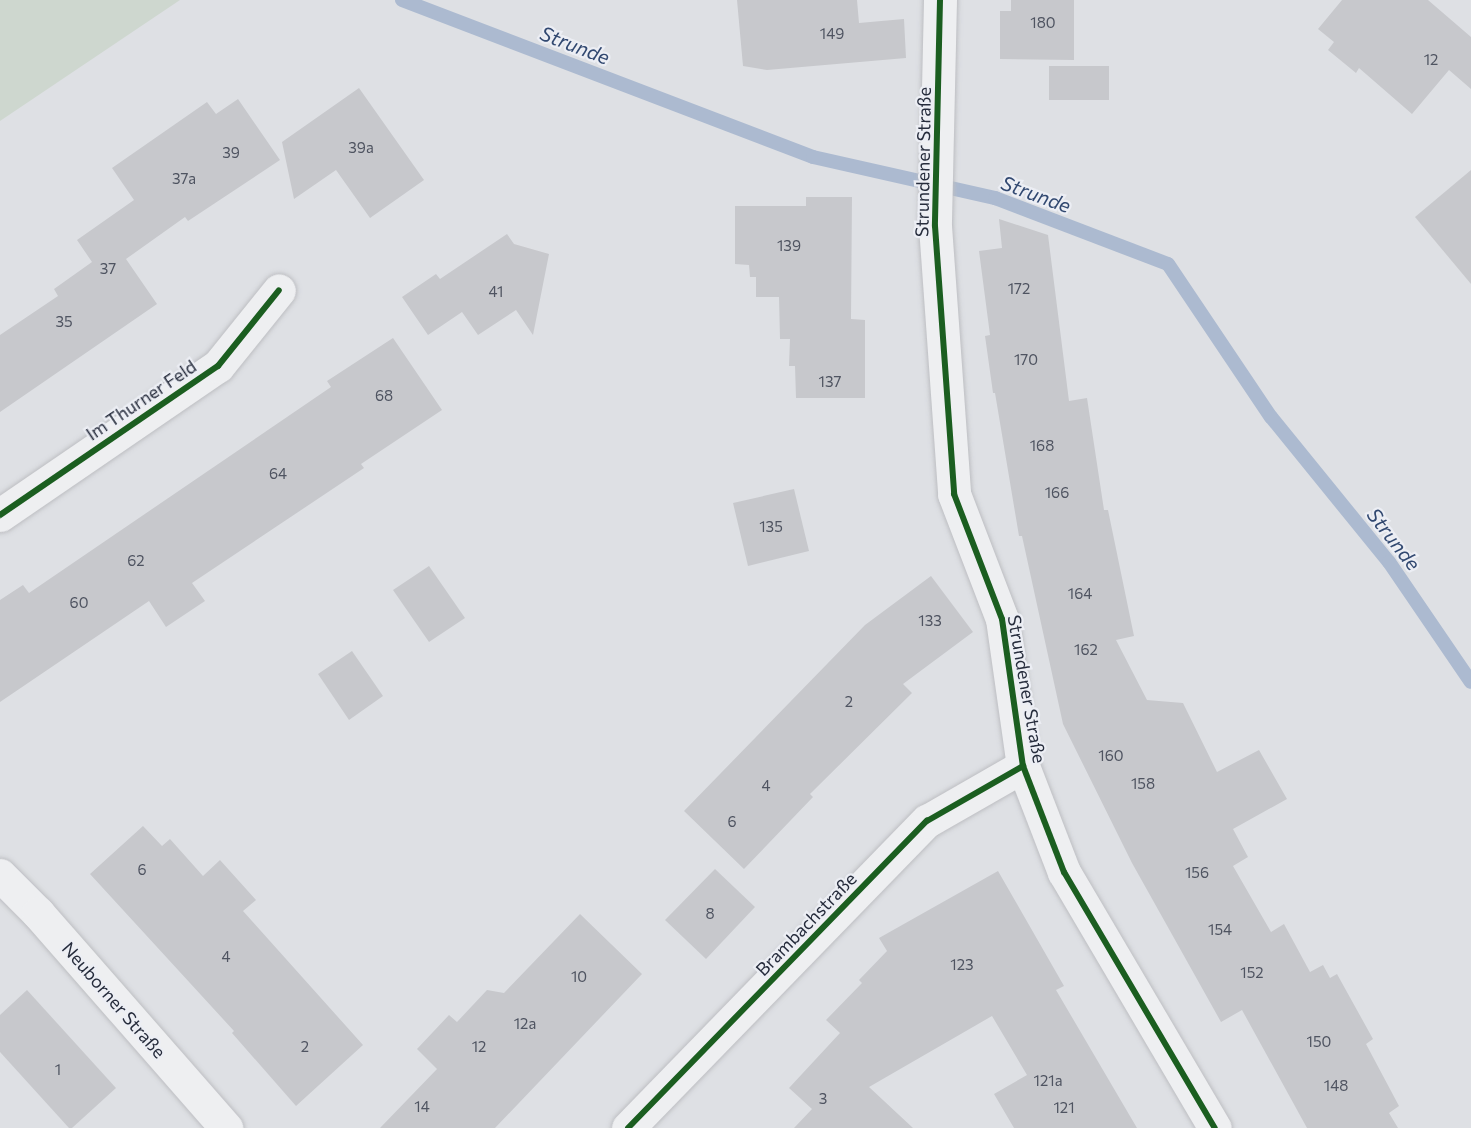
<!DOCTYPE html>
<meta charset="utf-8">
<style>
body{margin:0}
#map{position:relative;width:1471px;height:1128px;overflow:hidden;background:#dee0e4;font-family:Commissioner,sans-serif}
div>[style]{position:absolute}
.green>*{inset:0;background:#ced7cf}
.stream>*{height:14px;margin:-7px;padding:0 7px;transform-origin:7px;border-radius:7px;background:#acbad0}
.building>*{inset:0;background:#c7c8cc}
.roads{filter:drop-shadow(0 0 2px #bdbec2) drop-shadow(0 0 2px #bdbec2)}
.minor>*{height:33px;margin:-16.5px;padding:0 16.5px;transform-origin:16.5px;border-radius:16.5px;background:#eeeff1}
.cycleway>*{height:6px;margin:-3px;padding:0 3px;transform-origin:3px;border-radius:3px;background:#1b5e20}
span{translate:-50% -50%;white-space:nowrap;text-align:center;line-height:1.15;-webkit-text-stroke:4.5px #eceef4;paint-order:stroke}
.number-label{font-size:15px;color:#4f5461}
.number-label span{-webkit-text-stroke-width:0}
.street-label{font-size:18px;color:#262c3c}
.water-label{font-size:20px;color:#314870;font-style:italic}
</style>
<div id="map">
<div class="green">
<i style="clip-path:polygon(0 0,180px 0,0 121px)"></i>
</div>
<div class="stream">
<i style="left:402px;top:0;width:440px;rotate:20.9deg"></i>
<i style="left:813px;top:157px;width:187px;rotate:12.7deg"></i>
<i style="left:995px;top:198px;width:185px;rotate:20.9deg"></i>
<i style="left:1168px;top:264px;width:184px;rotate:56.1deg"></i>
<i style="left:1271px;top:417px;width:187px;rotate:50.9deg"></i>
<i style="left:1389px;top:562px;width:145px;rotate:55.7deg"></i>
</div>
<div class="building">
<i style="clip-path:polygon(737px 0,857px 0,859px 23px,904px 19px,906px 58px,767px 70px,743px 66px)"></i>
<i style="clip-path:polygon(1011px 0,1074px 0,1074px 60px,1000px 59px,1000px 11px,1011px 11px)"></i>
<i style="clip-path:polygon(1342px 0,1428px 0,1471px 37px,1471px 89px,1449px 70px,1412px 114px,1359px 68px,1356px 73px,1328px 50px,1334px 42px,1318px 29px)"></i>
<i style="clip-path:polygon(1049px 66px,1109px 66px,1109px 100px,1049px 100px)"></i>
<i style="clip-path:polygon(359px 88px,424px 180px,370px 218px,336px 170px,294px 199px,282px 142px)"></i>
<i style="clip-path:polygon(238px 99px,280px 160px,188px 221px,185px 217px,126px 259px,157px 304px,0 412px,0 335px,58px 296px,54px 289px,92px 262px,77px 240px,134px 200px,112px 168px,207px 102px,216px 114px)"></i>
<i style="clip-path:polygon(1471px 170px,1471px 284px,1415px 217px)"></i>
<i style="clip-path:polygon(806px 197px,852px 197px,851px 319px,865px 320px,865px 398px,796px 398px,795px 366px,789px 366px,790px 339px,780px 339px,779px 297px,756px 297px,756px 277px,750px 277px,749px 265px,735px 264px,735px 206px,806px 206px)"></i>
<i style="clip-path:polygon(999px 219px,1048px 235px,1069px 401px,1087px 398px,1104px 510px,1108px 510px,1134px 636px,1116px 640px,1147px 700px,1183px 703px,1217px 772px,1259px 750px,1287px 799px,1233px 829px,1248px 857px,1233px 866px,1271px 932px,1284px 924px,1310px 972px,1323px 965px,1330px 978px,1337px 974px,1373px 1039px,1366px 1044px,1399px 1106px,1389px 1113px,1398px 1128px,1307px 1128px,1242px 1010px,1221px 1022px,1132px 863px,1063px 724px,1022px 536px,1019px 536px,995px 393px,993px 393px,985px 336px,990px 335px,979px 251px,1002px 248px)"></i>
<i style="clip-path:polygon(507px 234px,514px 244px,549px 254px,533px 335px,516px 310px,478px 335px,462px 312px,428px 335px,402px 297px,436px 274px,440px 279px)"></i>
<i style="clip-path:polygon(393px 338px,442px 410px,361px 464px,364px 468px,192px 583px,205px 601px,166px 627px,149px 601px,0 702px,0 600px,23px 585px,29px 593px,331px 387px,327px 381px)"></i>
<i style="clip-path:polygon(794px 489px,809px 551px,748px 566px,733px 503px)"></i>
<i style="clip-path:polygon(429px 566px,465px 618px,429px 642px,393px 590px)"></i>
<i style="clip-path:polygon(931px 576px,973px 632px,903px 684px,912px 693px,810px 794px,813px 797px,744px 869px,684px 811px,865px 625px)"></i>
<i style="clip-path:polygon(352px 651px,383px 696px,349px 720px,318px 674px)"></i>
<i style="clip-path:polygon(143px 826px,162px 846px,170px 839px,203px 876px,220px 860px,256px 900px,243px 911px,363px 1045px,296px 1106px,232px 1033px,234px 1031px,90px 874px)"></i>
<i style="clip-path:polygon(715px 869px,755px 907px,706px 959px,665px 920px)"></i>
<i style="clip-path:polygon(998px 871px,1064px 986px,1056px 990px,1137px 1128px,1014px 1128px,994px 1094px,1027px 1075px,992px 1016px,869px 1087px,913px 1128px,794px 1128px,812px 1109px,789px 1088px,840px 1033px,826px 1020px,862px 983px,859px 980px,887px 951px,879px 938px)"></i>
<i style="clip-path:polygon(580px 914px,642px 974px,495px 1128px,380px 1128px,437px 1069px,417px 1049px,449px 1015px,457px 1022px,487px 990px,504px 993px)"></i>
<i style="clip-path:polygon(27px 990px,116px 1088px,72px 1128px,69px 1128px,0 1052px,0 1015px)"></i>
</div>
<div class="roads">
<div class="minor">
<i style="left:940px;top:0;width:226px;rotate:91.3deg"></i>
<i style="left:935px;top:226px;width:269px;rotate:85.9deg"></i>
<i style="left:954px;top:494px;width:134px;rotate:69deg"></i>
<i style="left:1002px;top:619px;width:148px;rotate:81.9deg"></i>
<i style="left:1023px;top:766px;width:114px;rotate:68.9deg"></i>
<i style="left:1064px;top:872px;width:297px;rotate:59.5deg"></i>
<i style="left:0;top:515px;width:264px;rotate:-34.4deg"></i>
<i style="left:218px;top:366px;width:97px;rotate:-51.2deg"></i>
<i style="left:0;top:875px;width:54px;rotate:45deg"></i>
<i style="left:38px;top:913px;width:286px;rotate:48.8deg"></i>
<i style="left:628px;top:1128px;width:429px;rotate:-45.8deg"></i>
<i style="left:927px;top:821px;width:111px;rotate:-29.8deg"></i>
</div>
</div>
<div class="cycleway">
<i style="left:940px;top:0;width:226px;rotate:91.3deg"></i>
<i style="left:935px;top:226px;width:269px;rotate:85.9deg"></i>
<i style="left:954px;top:494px;width:134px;rotate:69deg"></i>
<i style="left:1002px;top:619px;width:148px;rotate:81.9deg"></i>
<i style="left:1023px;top:766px;width:114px;rotate:68.9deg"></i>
<i style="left:1064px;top:872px;width:297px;rotate:59.5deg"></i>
<i style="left:0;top:515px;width:264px;rotate:-34.4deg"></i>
<i style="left:218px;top:366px;width:97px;rotate:-51.2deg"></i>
<i style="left:628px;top:1128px;width:429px;rotate:-45.8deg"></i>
<i style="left:927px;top:821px;width:111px;rotate:-29.8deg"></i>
</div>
<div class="number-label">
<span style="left:1043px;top:23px">180</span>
<span style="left:832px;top:34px">149</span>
<span style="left:1431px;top:60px">12</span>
<span style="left:361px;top:148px">39a</span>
<span style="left:231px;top:153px">39</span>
<span style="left:184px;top:179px">37a</span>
<span style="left:789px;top:246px">139</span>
<span style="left:108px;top:269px">37</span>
<span style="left:1019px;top:289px">172</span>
<span style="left:496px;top:292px">41</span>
<span style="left:64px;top:322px">35</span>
<span style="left:1026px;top:360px">170</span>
<span style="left:830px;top:382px">137</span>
<span style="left:384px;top:396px">68</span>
<span style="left:1042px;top:446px">168</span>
<span style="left:278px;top:474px">64</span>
<span style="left:1057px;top:493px">166</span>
<span style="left:771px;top:527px">135</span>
<span style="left:136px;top:561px">62</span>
<span style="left:1080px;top:594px">164</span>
<span style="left:79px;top:603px">60</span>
<span style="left:930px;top:621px">133</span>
<span style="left:1086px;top:650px">162</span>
<span style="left:849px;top:702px">2</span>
<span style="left:1111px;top:756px">160</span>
<span style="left:1143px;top:784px">158</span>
<span style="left:766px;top:786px">4</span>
<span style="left:732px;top:822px">6</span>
<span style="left:142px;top:870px">6</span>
<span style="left:1197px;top:873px">156</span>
<span style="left:710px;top:914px">8</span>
<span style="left:1220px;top:930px">154</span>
<span style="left:226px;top:957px">4</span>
<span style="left:962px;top:965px">123</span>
<span style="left:1252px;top:973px">152</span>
<span style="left:579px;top:977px">10</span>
<span style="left:525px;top:1024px">12a</span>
<span style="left:1319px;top:1042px">150</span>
<span style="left:305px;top:1047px">2</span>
<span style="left:479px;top:1047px">12</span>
<span style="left:58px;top:1070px">1</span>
<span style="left:1048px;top:1081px">121a</span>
<span style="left:1336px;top:1086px">148</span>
<span style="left:823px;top:1099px">3</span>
<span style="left:422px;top:1107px">14</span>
<span style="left:1064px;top:1108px">121</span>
</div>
<div class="street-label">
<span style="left:923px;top:162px;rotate:-89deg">Strundener Straße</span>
<span style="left:141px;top:400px;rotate:-34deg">Im Thurner Feld</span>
<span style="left:1027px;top:689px;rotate:80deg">Strundener Straße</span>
<span style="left:806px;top:924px;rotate:-46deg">Brambachstraße</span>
<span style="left:114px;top:1000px;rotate:49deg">Neuborner Straße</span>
</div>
<div class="water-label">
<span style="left:575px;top:45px;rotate:21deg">Strunde</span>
<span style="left:1036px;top:194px;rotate:20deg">Strunde</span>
<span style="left:1394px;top:539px;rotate:52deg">Strunde</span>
</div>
</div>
